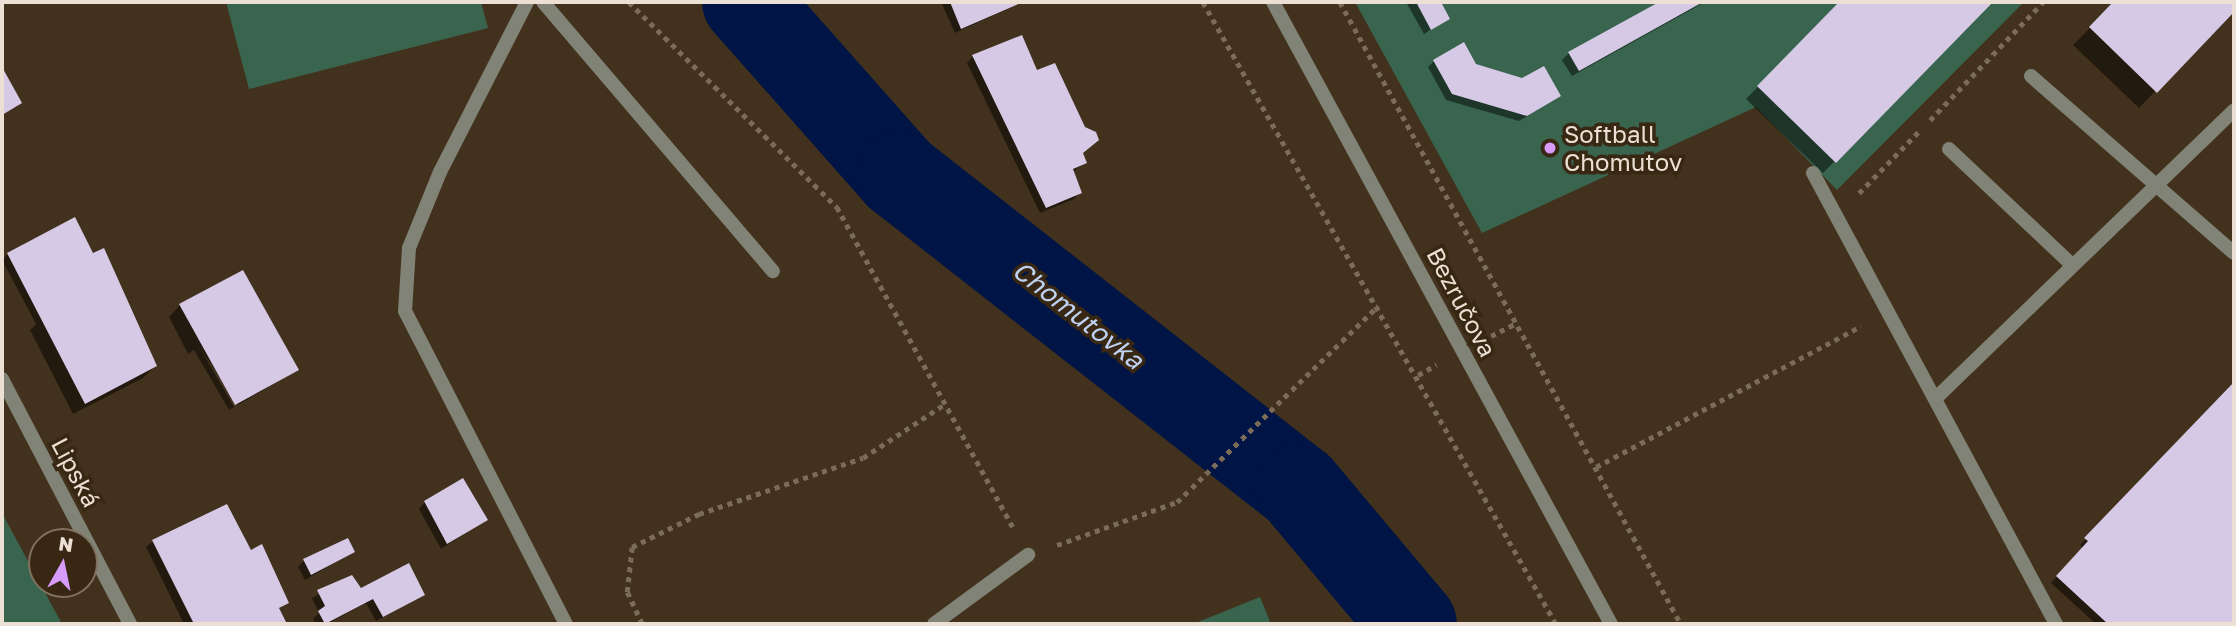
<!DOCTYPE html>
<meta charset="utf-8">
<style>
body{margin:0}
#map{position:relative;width:2236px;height:626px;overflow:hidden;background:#42321d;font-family:"Golos Text",sans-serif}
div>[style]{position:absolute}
.green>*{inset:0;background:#39654e}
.shadow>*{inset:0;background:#0007}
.river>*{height:88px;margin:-44px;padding:0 44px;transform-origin:44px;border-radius:44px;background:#001545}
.building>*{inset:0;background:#d5c9e5}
.path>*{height:4.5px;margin-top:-2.25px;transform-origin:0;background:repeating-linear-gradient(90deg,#7b6c5a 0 5px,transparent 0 10px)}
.service>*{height:14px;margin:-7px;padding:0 7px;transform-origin:7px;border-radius:7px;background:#818376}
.tertiary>*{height:14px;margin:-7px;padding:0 7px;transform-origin:7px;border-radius:7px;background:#818376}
.dots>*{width:19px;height:19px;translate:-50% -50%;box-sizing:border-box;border:4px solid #382713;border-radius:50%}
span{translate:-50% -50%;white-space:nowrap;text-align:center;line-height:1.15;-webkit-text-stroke:7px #382713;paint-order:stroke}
.poi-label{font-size:24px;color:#ebe0d3}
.left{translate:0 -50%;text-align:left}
.street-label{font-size:24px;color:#ebe0d3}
.water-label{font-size:26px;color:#bed1f1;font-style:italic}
.frame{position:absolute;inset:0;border:4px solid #ebe0d3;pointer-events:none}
.north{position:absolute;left:28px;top:528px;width:70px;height:70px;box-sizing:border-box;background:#382713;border:2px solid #807160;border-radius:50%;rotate:9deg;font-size:19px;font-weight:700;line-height:28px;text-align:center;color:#ebe0d3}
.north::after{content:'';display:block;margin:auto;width:24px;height:32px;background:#d79bf9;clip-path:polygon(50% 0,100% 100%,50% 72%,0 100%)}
</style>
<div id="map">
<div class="green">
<i style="clip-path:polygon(226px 2px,481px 2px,488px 28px,249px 89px)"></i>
<i style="clip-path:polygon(1355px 2px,2024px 2px,1837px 190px,1756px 107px,1482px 233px)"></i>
<i style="clip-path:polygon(2px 513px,62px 624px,2px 624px)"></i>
<i style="clip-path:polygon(1260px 597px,1271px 624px,1193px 624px)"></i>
</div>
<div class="shadow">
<i style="clip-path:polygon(941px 2px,1023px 2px,955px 33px)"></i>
<i style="clip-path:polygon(1406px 2px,1439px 2px,1448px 18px,1424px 34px)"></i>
<i style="clip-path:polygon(1662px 2px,1705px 2px,1572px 76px,1562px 60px,1569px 53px)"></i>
<i style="clip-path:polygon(1841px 2px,1990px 2px,1823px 173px,1746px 99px)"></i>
<i style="clip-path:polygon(2115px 2px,2234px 2px,2234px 10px,2139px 108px,2073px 45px)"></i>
<i style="clip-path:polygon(973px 56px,1036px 73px,1085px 163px,1072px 172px,1080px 192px,1074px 199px,1040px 213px,967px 63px)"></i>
<i style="clip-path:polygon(1434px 61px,1474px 65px,1559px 96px,1519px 121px,1446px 100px,1428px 67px)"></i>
<i style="clip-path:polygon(104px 251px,155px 366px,143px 378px,73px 414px,30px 330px,36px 324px,2px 260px,8px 254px,92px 255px)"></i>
<i style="clip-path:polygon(180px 305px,297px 370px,238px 405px,199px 346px,234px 407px,229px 410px,194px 350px,188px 354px,169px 317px)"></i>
<i style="clip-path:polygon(2234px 389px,2234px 624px,2096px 624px,2051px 583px,2083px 548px,2080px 545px)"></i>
<i style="clip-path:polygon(425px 502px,486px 520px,441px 549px,419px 509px)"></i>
<i style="clip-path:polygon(153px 541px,250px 552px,287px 602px,278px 610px,285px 624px,184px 624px,146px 547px)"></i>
<i style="clip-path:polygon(353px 552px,305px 580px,298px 567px,304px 561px)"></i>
<i style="clip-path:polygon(351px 577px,360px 591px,423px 595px,376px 621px,366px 603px,327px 624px,316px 624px,313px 619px,319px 613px,312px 598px)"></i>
</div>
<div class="river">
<i style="left:746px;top:2px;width:231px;rotate:48.5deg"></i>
<i style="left:899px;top:175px;width:508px;rotate:38.04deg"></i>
<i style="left:1299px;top:488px;width:177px;rotate:50deg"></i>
</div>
<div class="building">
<i style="clip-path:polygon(950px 2px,1023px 2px,961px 29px)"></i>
<i style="clip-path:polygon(1416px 2px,1441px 2px,1450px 19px,1431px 30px)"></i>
<i style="clip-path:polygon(1659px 2px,1703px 2px,1579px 71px,1568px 52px)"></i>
<i style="clip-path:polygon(1839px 2px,1993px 2px,1836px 163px,1757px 86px)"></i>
<i style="clip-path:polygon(2113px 2px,2234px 2px,2234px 12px,2157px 93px,2089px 27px)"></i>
<i style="clip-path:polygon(1022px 35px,1037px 70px,1055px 63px,1085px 127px,1096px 132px,1099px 140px,1083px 153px,1087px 163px,1073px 169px,1082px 193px,1046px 208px,972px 55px)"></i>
<i style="clip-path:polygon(1464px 42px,1476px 64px,1522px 78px,1544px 66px,1561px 96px,1527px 116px,1452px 94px,1433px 60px)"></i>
<i style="clip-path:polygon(2px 67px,22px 103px,2px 115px)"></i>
<i style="clip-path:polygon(75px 217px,93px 253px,104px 248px,157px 366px,85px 404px,7px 253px)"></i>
<i style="clip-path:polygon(243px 270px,299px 370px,235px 405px,179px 304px)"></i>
<i style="clip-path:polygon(2234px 382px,2234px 624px,2108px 624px,2056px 576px,2088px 541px,2084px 538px)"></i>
<i style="clip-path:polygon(463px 478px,488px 520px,447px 544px,424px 501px)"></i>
<i style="clip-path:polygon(227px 504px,251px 550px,262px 544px,289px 603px,279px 608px,287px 624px,194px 624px,152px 540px)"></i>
<i style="clip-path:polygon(348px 538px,355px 552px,311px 575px,303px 559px)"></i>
<i style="clip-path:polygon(409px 563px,425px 595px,383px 617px,373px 599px,325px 624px,318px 611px,325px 606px,317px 590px,352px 575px,361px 588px)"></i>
</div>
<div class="path">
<i style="left:629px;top:2px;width:292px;rotate:44.6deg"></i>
<i style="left:837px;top:207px;width:365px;rotate:61.2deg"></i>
<i style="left:1203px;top:2px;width:715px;rotate:60.42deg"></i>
<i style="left:1340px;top:2px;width:709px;rotate:61.27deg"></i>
<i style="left:1930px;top:120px;width:163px;rotate:-46.2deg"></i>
<i style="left:1859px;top:193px;width:86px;rotate:-45.9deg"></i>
<i style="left:1491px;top:336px;width:29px;rotate:-27deg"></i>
<i style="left:1418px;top:375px;width:21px;rotate:-29deg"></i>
<i style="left:1596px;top:467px;width:300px;rotate:-28deg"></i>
<i style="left:1057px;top:545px;width:127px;rotate:-19.7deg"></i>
<i style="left:1177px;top:502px;width:281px;rotate:-44.3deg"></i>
<i style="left:642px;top:624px;width:35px;rotate:-115deg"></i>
<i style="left:627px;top:592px;width:45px;rotate:-83.7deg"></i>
<i style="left:632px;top:547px;width:75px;rotate:-26.2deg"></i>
<i style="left:699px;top:514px;width:173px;rotate:-18.9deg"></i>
<i style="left:863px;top:458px;width:98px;rotate:-33.4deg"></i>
</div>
<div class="service">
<i style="left:527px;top:2px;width:191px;rotate:117.1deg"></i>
<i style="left:440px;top:172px;width:82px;rotate:112.2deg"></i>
<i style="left:409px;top:248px;width:63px;rotate:93.6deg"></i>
<i style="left:405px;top:311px;width:352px;rotate:62.8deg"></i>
<i style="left:543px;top:2px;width:354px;rotate:49.5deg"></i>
<i style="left:2031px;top:76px;width:269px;rotate:41.1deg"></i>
<i style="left:1949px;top:149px;width:169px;rotate:43.3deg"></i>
<i style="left:1813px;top:173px;width:512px;rotate:61.68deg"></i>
<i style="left:1936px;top:398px;width:414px;rotate:-44deg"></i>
<i style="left:934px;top:624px;width:117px;rotate:-36.3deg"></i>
</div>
<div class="tertiary">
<i style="left:1273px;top:2px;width:708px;rotate:61.48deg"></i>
<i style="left:2px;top:379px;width:276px;rotate:62.4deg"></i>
</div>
<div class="dots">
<i style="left:1550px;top:148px;background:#d79bf9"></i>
</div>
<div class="poi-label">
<span class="left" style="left:1564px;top:148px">Softball<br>Chomutov</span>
</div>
<div class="street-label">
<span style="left:1462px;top:302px;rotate:62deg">Bezručova</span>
<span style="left:76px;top:472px;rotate:62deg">Lipská</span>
</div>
<div class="water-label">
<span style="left:1078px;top:315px;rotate:38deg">Chomutovka</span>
</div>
<div class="frame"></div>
<div class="north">N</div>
</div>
